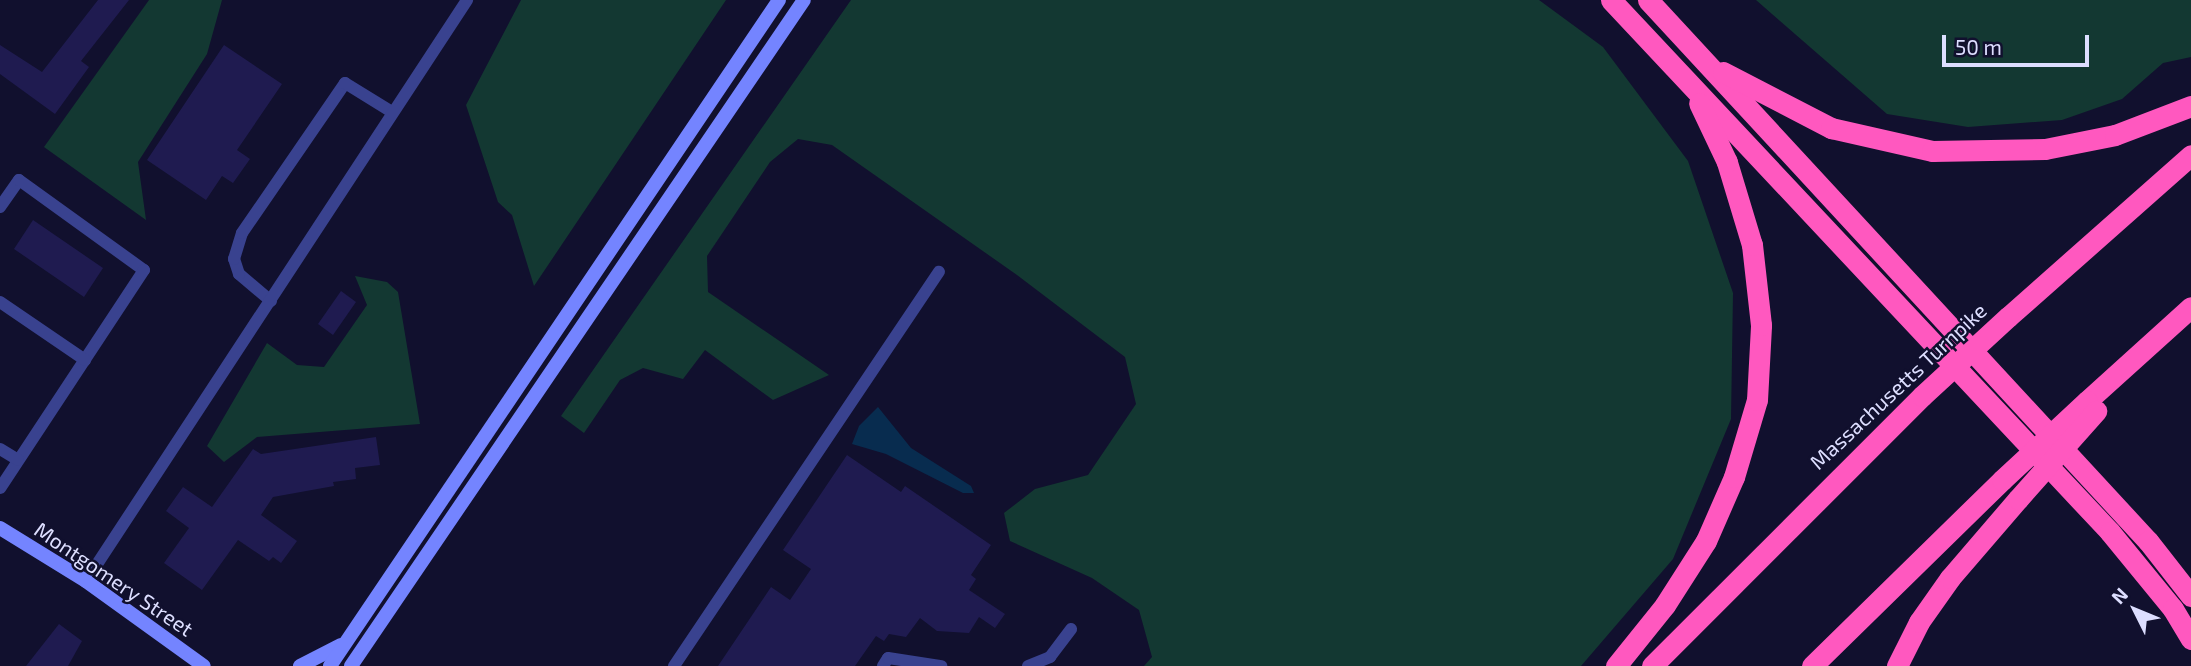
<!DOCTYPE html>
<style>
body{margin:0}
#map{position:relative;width:2191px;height:666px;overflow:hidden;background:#11102e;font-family:"Exo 2",sans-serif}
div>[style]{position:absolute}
.green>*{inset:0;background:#133832}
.water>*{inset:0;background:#082c4f}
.building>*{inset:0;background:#1f1b50}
.lane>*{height:12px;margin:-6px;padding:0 6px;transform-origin:6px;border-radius:6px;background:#39428f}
.secondary>*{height:14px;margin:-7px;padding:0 7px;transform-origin:7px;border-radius:7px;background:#7484ff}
.highway>*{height:21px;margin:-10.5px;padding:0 10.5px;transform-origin:10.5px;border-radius:10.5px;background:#ff58bf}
.highway-bridge>*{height:21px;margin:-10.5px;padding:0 10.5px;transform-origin:10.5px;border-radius:10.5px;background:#ff58bf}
span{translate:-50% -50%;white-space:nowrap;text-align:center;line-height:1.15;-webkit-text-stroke:5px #11102e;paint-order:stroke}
.street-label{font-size:21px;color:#dddeff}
.north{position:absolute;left:2100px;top:575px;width:70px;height:70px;-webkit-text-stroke:5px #11102e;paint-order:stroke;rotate:313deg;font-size:19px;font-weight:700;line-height:28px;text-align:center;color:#dddeff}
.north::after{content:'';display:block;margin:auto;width:24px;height:32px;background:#dddeff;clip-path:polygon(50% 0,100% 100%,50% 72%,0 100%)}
.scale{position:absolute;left:1942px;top:35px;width:147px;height:32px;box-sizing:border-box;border:4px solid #dddeff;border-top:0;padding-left:9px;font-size:21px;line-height:24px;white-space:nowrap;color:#dddeff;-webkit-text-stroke:5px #11102e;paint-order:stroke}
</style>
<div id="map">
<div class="green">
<i style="clip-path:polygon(149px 0,222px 0,207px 54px,138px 162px,146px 220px,44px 147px)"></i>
<i style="clip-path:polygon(521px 0,726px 0,534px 286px,512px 215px,498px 202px,466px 105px)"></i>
<i style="clip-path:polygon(851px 0,1539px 0,1603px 47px,1688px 161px,1733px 293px,1731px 419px,1673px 559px,1581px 666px,1144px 666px,1152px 657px,1139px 610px,1092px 578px,1010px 541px,1004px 513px,1035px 489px,1088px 475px,1136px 404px,1125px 357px,1017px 275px,832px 145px,798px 139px,770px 162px,707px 256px,708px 292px,829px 375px,773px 400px,705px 350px,683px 379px,643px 368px,620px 380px,584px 433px,561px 416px)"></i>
<i style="clip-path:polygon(1756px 0,2191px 0,2191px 57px,2163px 63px,2122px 99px,2062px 120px,1968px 127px,1887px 114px)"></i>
<i style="clip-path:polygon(355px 276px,387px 282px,398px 292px,420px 424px,257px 437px,224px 462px,207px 446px,267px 343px,297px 365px,324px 367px,367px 305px)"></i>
</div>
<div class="water">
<i style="clip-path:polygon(878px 407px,911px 448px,971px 486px,974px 493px,963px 493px,886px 454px,852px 444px,859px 426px)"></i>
</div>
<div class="building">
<i style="clip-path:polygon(98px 0,129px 0,81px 61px,89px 67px,55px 114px,0 74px,0 45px,42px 72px)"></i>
<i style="clip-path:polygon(224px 45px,282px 84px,237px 150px,250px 159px,233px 183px,222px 176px,206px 200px,147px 160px)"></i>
<i style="clip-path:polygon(33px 220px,103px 268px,84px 297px,14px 249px)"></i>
<i style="clip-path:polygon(341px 291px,356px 302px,333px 335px,318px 324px)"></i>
<i style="clip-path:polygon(376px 437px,380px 465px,355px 468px,356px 479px,333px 482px,334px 486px,273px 497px,261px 515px,297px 541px,281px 563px,273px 557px,269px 561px,238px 540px,202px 590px,164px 563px,189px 528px,166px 511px,183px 487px,212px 507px,253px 449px,261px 454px)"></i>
<i style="clip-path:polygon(847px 455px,901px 492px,905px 486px,991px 545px,971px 575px,976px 579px,969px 590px,1005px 614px,995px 628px,979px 617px,969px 633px,937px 631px,920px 618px,906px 637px,889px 634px,884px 641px,876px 636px,855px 666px,718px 666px,771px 587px,790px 600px,811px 569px,783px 550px)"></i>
<i style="clip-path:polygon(59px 624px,82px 641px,68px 666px,26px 666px)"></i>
</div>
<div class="lane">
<i style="left:0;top:207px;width:33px;rotate:-55deg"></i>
<i style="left:19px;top:180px;width:154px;rotate:35.8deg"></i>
<i style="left:144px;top:270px;width:261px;rotate:123.4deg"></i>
<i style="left:271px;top:301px;width:42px;rotate:-139.8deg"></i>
<i style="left:239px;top:274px;width:16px;rotate:-108deg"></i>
<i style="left:234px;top:259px;width:27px;rotate:-73deg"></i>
<i style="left:242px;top:233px;width:182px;rotate:-55.5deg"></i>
<i style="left:345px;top:83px;width:55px;rotate:31.7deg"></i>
<i style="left:0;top:302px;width:103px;rotate:34.3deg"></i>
<i style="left:0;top:449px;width:21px;rotate:31deg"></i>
<i style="left:86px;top:581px;width:695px;rotate:-56.74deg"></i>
<i style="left:674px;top:666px;width:475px;rotate:-56.1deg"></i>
<i style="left:883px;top:666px;width:9px;rotate:-58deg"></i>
<i style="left:888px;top:658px;width:54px;rotate:8.6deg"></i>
<i style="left:1028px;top:666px;width:24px;rotate:-22deg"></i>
<i style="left:1050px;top:657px;width:35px;rotate:-53deg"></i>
</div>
<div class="secondary">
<i style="left:0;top:528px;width:101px;rotate:31.6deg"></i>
<i style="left:86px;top:581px;width:145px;rotate:35.8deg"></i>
<i style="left:300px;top:666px;width:46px;rotate:-27.1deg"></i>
<i style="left:330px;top:666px;width:803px;rotate:-56.01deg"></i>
<i style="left:351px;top:666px;width:805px;rotate:-55.78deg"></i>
</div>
<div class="highway">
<i style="left:1611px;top:0;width:729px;rotate:46.83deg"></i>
<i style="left:2110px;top:532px;width:99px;rotate:50.7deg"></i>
<i style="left:2173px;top:609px;width:35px;rotate:59deg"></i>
<i style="left:1648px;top:0;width:737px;rotate:47.26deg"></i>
<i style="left:2148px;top:541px;width:70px;rotate:52deg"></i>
<i style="left:1723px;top:72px;width:122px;rotate:27.4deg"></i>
<i style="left:1831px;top:128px;width:104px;rotate:12.8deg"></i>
<i style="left:1932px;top:151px;width:113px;rotate:-1deg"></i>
<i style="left:2045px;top:149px;width:71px;rotate:-11.3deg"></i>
<i style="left:2115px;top:135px;width:81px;rotate:-20.9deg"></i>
<i style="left:2008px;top:317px;width:244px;rotate:-41.5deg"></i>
<i style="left:2087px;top:401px;width:140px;rotate:-42.1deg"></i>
<i style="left:1616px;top:666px;width:78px;rotate:-51.2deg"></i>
<i style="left:1665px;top:605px;width:76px;rotate:-57.4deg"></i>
<i style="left:1706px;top:541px;width:70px;rotate:-66.4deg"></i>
<i style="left:1734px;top:477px;width:80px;rotate:-73.4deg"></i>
<i style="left:1757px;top:400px;width:75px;rotate:-86.9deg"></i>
<i style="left:1761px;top:325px;width:81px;rotate:-96.4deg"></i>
<i style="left:1752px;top:245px;width:87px;rotate:-106.8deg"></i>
<i style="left:1727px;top:162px;width:65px;rotate:-115.4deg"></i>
<i style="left:1652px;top:666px;width:382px;rotate:-45deg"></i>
<i style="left:1812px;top:666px;width:266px;rotate:-44.4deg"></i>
<i style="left:1897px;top:666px;width:49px;rotate:-63.4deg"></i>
<i style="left:1919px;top:622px;width:54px;rotate:-54.8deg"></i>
<i style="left:1950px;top:578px;width:104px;rotate:-49.3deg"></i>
</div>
<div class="highway-bridge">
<i style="left:1922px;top:396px;width:117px;rotate:-42.6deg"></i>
<i style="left:2002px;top:480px;width:116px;rotate:-42.9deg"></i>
<i style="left:2018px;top:499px;width:118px;rotate:-48.4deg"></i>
</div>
<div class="street-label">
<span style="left:1898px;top:386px;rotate:-43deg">Massachusetts Turnpike</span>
<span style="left:114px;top:579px;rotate:34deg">Montgomery Street</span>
</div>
<div class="north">N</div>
<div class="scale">50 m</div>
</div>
